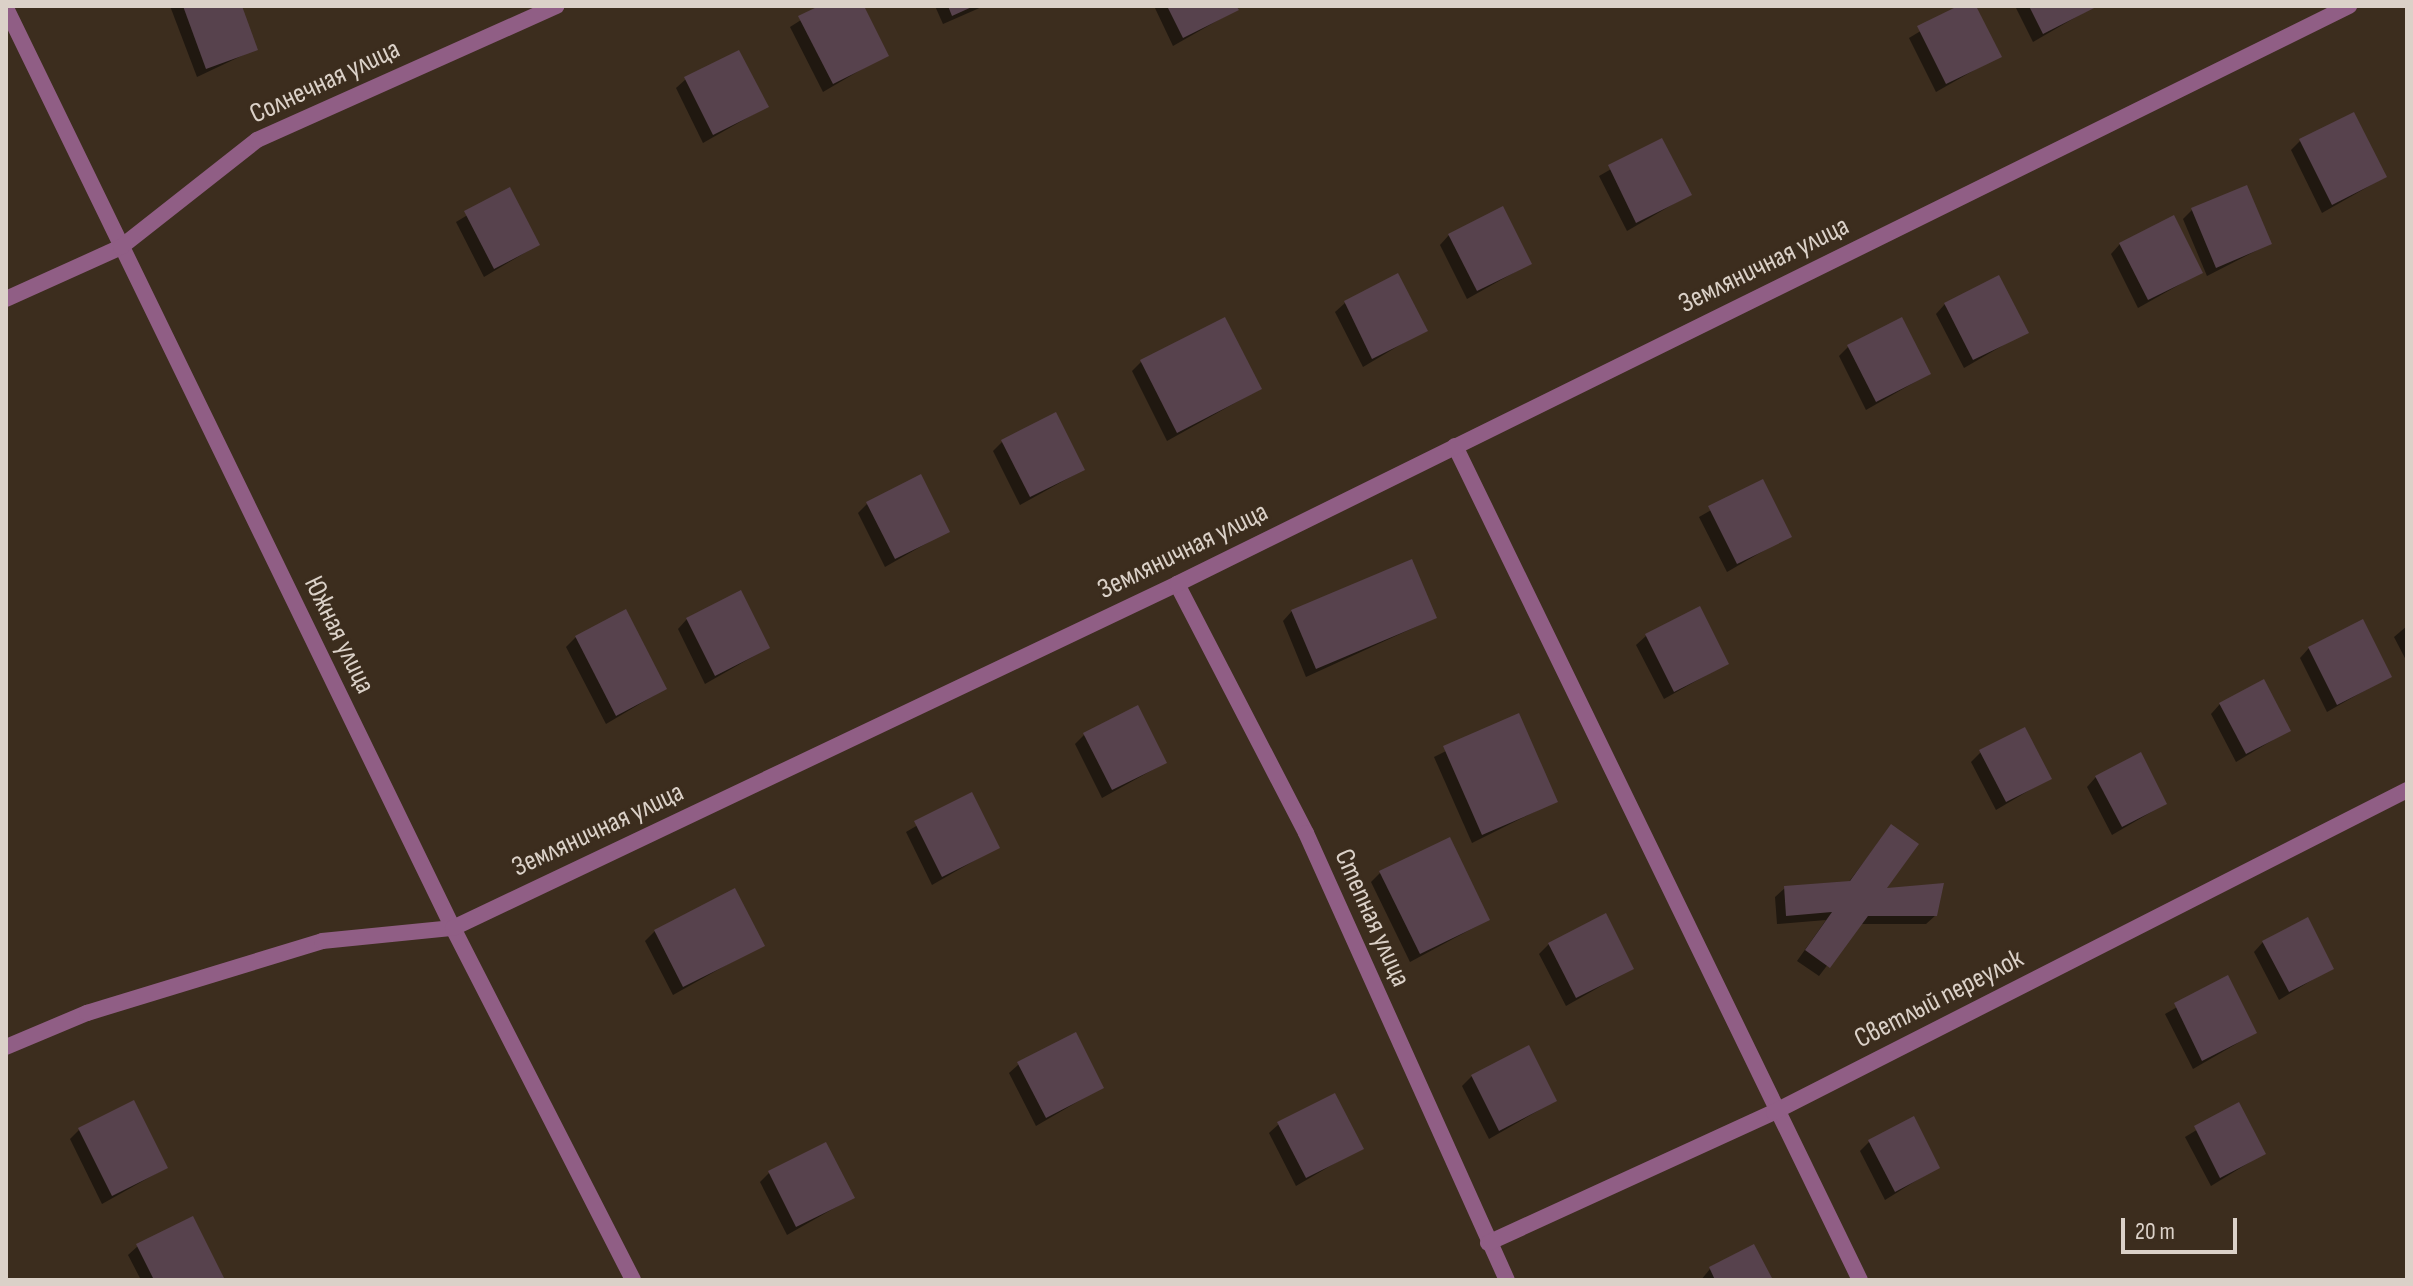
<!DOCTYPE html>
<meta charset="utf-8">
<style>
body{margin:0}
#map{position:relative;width:2413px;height:1286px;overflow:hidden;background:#3c2d1e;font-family:"Sofia Sans Condensed",sans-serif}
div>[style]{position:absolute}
.shadow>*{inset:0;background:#0007}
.building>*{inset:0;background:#57424d}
.minor>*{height:16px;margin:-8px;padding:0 8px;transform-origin:8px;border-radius:8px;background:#905e85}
span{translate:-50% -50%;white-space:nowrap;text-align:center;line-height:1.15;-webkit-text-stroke:6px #3c2d1e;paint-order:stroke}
.street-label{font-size:28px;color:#dbd1c8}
.frame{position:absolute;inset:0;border:8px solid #dbd1c8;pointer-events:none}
.scale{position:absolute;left:2121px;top:1218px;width:116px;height:36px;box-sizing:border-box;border:4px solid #dbd1c8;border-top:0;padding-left:10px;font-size:24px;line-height:28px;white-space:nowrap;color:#dbd1c8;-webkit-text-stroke:6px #3c2d1e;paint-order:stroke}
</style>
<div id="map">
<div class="shadow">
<i style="clip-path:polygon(170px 6px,240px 6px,256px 49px,197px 77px)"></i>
<i style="clip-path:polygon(823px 6px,862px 6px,886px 55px,823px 92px,790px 27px)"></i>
<i style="clip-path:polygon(935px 6px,984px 6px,943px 24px)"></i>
<i style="clip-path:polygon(1154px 6px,1234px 6px,1236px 10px,1173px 46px)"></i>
<i style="clip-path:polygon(1962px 6px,1974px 6px,1999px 56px,1936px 92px,1909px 38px)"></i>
<i style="clip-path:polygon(2015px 6px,2095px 6px,2033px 42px)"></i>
<i style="clip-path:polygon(686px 79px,766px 107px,703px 143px,676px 88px)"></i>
<i style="clip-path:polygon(1662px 140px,1689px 195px,1627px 231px,1599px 176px)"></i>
<i style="clip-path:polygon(2300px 141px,2385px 177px,2322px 213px,2291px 150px)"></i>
<i style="clip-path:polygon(509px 190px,538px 245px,484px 277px,456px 222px)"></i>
<i style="clip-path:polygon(2192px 210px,2269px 244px,2207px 276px,2183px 219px)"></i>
<i style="clip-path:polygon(1449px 235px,1529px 264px,1467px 299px,1440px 245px)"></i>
<i style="clip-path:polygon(2120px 244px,2200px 273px,2138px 308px,2111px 254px)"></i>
<i style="clip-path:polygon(1345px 303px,1425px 330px,1363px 367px,1335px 312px)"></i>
<i style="clip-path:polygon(1945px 304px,2026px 332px,1964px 368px,1936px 314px)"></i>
<i style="clip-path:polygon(1849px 346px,1929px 374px,1866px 410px,1839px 356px)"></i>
<i style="clip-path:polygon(1141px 362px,1260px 389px,1167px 441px,1132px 371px)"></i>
<i style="clip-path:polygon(1002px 442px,1083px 470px,1020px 505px,993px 451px)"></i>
<i style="clip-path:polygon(1762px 481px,1789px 536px,1727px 572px,1699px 517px)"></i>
<i style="clip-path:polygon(867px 504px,948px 531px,885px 567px,858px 513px)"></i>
<i style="clip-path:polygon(1292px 611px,1435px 618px,1306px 677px,1283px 621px)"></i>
<i style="clip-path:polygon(687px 619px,768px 648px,705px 684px,678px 629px)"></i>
<i style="clip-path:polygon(2407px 626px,2407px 662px,2394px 637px)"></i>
<i style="clip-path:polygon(1646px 636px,1726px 664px,1664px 699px,1636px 645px)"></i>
<i style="clip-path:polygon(576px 637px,665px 689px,606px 724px,566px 647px)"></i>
<i style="clip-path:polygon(2309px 648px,2390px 676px,2327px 712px,2300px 658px)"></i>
<i style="clip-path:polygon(2220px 704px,2288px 731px,2236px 762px,2211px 714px)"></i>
<i style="clip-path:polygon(1518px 715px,1556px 801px,1472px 843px,1434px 757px)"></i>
<i style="clip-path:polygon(1084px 735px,1165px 763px,1102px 798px,1075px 744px)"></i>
<i style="clip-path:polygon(1981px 752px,2050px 778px,1996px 810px,1971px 762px)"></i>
<i style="clip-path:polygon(2096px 777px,2165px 804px,2112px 835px,2087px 787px)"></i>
<i style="clip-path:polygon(971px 794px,998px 847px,932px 885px,906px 832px)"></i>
<i style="clip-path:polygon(1891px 826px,1882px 891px,1936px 915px,1926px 924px,1859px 924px,1819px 976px,1797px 961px,1826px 920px,1777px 924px,1775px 897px,1785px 888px,1848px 883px)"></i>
<i style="clip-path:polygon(1380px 873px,1488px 920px,1410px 962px,1371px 882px)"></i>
<i style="clip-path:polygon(655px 931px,762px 945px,673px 995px,645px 941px)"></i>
<i style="clip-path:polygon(2263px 942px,2332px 968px,2279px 1000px,2254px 952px)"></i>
<i style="clip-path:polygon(1549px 944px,1631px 969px,1566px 1006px,1539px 954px)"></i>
<i style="clip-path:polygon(2228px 978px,2255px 1033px,2193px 1069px,2165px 1014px)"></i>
<i style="clip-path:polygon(1019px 1064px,1101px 1088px,1036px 1126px,1009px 1073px)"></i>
<i style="clip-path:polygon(1472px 1076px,1555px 1101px,1489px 1139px,1462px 1086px)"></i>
<i style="clip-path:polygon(2238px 1105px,2263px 1154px,2211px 1186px,2185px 1137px)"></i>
<i style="clip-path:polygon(1279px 1124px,1361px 1148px,1296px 1186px,1269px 1133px)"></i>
<i style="clip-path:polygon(79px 1130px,166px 1168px,102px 1204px,70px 1139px)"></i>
<i style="clip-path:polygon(1869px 1142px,1938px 1167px,1885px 1200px,1860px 1151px)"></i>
<i style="clip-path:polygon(769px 1173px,852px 1198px,787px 1235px,760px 1182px)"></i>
<i style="clip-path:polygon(138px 1246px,223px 1280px,141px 1280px,128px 1255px)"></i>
<i style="clip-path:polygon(1753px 1247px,1770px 1280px,1701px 1280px,1710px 1269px)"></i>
</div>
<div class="building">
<i style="clip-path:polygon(183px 6px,242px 6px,258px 50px,206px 69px)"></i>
<i style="clip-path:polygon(819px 6px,864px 6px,889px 56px,833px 84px,798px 16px)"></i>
<i style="clip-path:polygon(948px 6px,974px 6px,952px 16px)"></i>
<i style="clip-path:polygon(1167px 6px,1236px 6px,1239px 10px,1183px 38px)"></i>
<i style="clip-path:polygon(1958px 6px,1976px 6px,2002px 57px,1946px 84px,1917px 26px)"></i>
<i style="clip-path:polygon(2029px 6px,2098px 6px,2043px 34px)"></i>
<i style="clip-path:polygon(739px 50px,769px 107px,713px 135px,684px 77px)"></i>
<i style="clip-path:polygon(2354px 112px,2387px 177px,2332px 205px,2299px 139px)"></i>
<i style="clip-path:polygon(1662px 138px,1692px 195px,1636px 223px,1608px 165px)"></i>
<i style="clip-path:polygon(2247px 185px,2272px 244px,2216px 268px,2191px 208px)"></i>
<i style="clip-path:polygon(510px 187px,540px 245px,494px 269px,464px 211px)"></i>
<i style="clip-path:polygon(1503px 206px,1532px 264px,1477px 291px,1448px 234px)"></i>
<i style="clip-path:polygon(2174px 215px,2203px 273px,2148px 300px,2119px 243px)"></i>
<i style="clip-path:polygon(1398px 273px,1428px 331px,1372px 359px,1344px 301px)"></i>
<i style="clip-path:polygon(1999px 275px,2029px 333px,1973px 360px,1944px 303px)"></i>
<i style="clip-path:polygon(1225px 317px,1262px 389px,1177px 433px,1140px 360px)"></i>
<i style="clip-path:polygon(1902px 317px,1931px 374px,1876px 402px,1847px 345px)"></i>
<i style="clip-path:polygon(1056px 412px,1085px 470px,1030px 497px,1001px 440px)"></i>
<i style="clip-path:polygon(921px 474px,950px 532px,895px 559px,866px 502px)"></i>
<i style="clip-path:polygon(1763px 479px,1792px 537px,1737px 564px,1708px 506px)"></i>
<i style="clip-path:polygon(1412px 559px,1437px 618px,1316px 669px,1291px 610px)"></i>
<i style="clip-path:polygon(741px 590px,770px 648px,715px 676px,686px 618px)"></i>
<i style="clip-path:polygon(1700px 606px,1729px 664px,1674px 692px,1645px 634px)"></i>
<i style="clip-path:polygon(626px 609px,667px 689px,616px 716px,575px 636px)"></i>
<i style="clip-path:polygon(2363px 619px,2392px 677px,2337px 705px,2308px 647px)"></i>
<i style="clip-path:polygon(2264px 679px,2291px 731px,2246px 754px,2219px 703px)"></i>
<i style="clip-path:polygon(1138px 705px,1167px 763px,1112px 790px,1083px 733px)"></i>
<i style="clip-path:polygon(1519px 713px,1558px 802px,1482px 835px,1443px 746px)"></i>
<i style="clip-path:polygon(2025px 727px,2052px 779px,2006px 802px,1979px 750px)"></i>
<i style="clip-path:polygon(2141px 752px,2167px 804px,2122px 827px,2095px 776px)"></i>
<i style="clip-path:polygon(972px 792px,1000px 848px,942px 877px,914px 821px)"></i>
<i style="clip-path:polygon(1891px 824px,1919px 844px,1887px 888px,1944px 883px,1937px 916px,1868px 916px,1830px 968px,1805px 950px,1832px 912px,1786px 916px,1784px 886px,1850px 881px)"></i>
<i style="clip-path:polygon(1450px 837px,1490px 920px,1420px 954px,1379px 871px)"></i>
<i style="clip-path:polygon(735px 888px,765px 946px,683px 987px,654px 930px)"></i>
<i style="clip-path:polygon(1606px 913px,1634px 969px,1576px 998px,1548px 943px)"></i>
<i style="clip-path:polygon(2308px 917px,2334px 969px,2289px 992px,2262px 941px)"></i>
<i style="clip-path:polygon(2228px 975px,2257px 1033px,2202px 1061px,2174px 1003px)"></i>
<i style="clip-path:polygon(1076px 1032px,1104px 1088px,1046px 1118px,1017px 1062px)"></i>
<i style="clip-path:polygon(1529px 1045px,1557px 1101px,1499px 1131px,1471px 1075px)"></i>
<i style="clip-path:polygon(1335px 1093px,1364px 1149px,1306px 1178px,1277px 1122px)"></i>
<i style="clip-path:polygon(134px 1100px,168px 1168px,112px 1196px,78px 1128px)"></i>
<i style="clip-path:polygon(2239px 1102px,2266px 1154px,2220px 1178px,2194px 1126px)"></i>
<i style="clip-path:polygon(1914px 1116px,1940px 1168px,1895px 1192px,1868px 1140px)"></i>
<i style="clip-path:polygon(826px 1142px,855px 1198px,796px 1227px,768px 1171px)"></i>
<i style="clip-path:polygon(193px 1216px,225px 1280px,154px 1280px,136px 1244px)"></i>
<i style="clip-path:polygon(1754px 1244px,1773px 1280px,1715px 1280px,1709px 1267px)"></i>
</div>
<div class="minor">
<i style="left:6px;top:8px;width:1023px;rotate:64.09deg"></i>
<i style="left:453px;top:928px;width:395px;rotate:62.9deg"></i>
<i style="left:6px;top:299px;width:126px;rotate:-24.3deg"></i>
<i style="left:121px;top:247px;width:173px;rotate:-38.2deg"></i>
<i style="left:257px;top:140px;width:328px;rotate:-24.1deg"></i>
<i style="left:1455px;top:446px;width:927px;rotate:64.1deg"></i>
<i style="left:1177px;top:584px;width:280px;rotate:62.6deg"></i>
<i style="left:1306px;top:833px;width:490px;rotate:65.8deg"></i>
<i style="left:6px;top:1047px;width:88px;rotate:-22.8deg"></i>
<i style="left:87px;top:1013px;width:246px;rotate:-17deg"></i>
<i style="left:322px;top:941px;width:132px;rotate:-5.7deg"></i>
<i style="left:453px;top:928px;width:802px;rotate:-25.41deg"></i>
<i style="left:1177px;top:584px;width:1307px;rotate:-26.25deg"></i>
<i style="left:1488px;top:1243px;width:315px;rotate:-24.6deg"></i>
<i style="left:1774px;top:1112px;width:710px;rotate:-26.96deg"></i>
</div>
<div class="street-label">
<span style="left:325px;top:82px;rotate:-25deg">Солнечная улица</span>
<span style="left:1764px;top:265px;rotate:-26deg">Земляничная улица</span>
<span style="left:1183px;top:551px;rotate:-26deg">Земляничная улица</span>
<span style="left:339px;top:635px;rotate:64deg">Южная улица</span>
<span style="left:598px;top:830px;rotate:-25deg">Земляничная улица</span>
<span style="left:1372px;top:918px;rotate:66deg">Степная улица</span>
<span style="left:1939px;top:999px;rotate:-27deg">Светлый переулок</span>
</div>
<div class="frame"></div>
<div class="scale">20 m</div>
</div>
